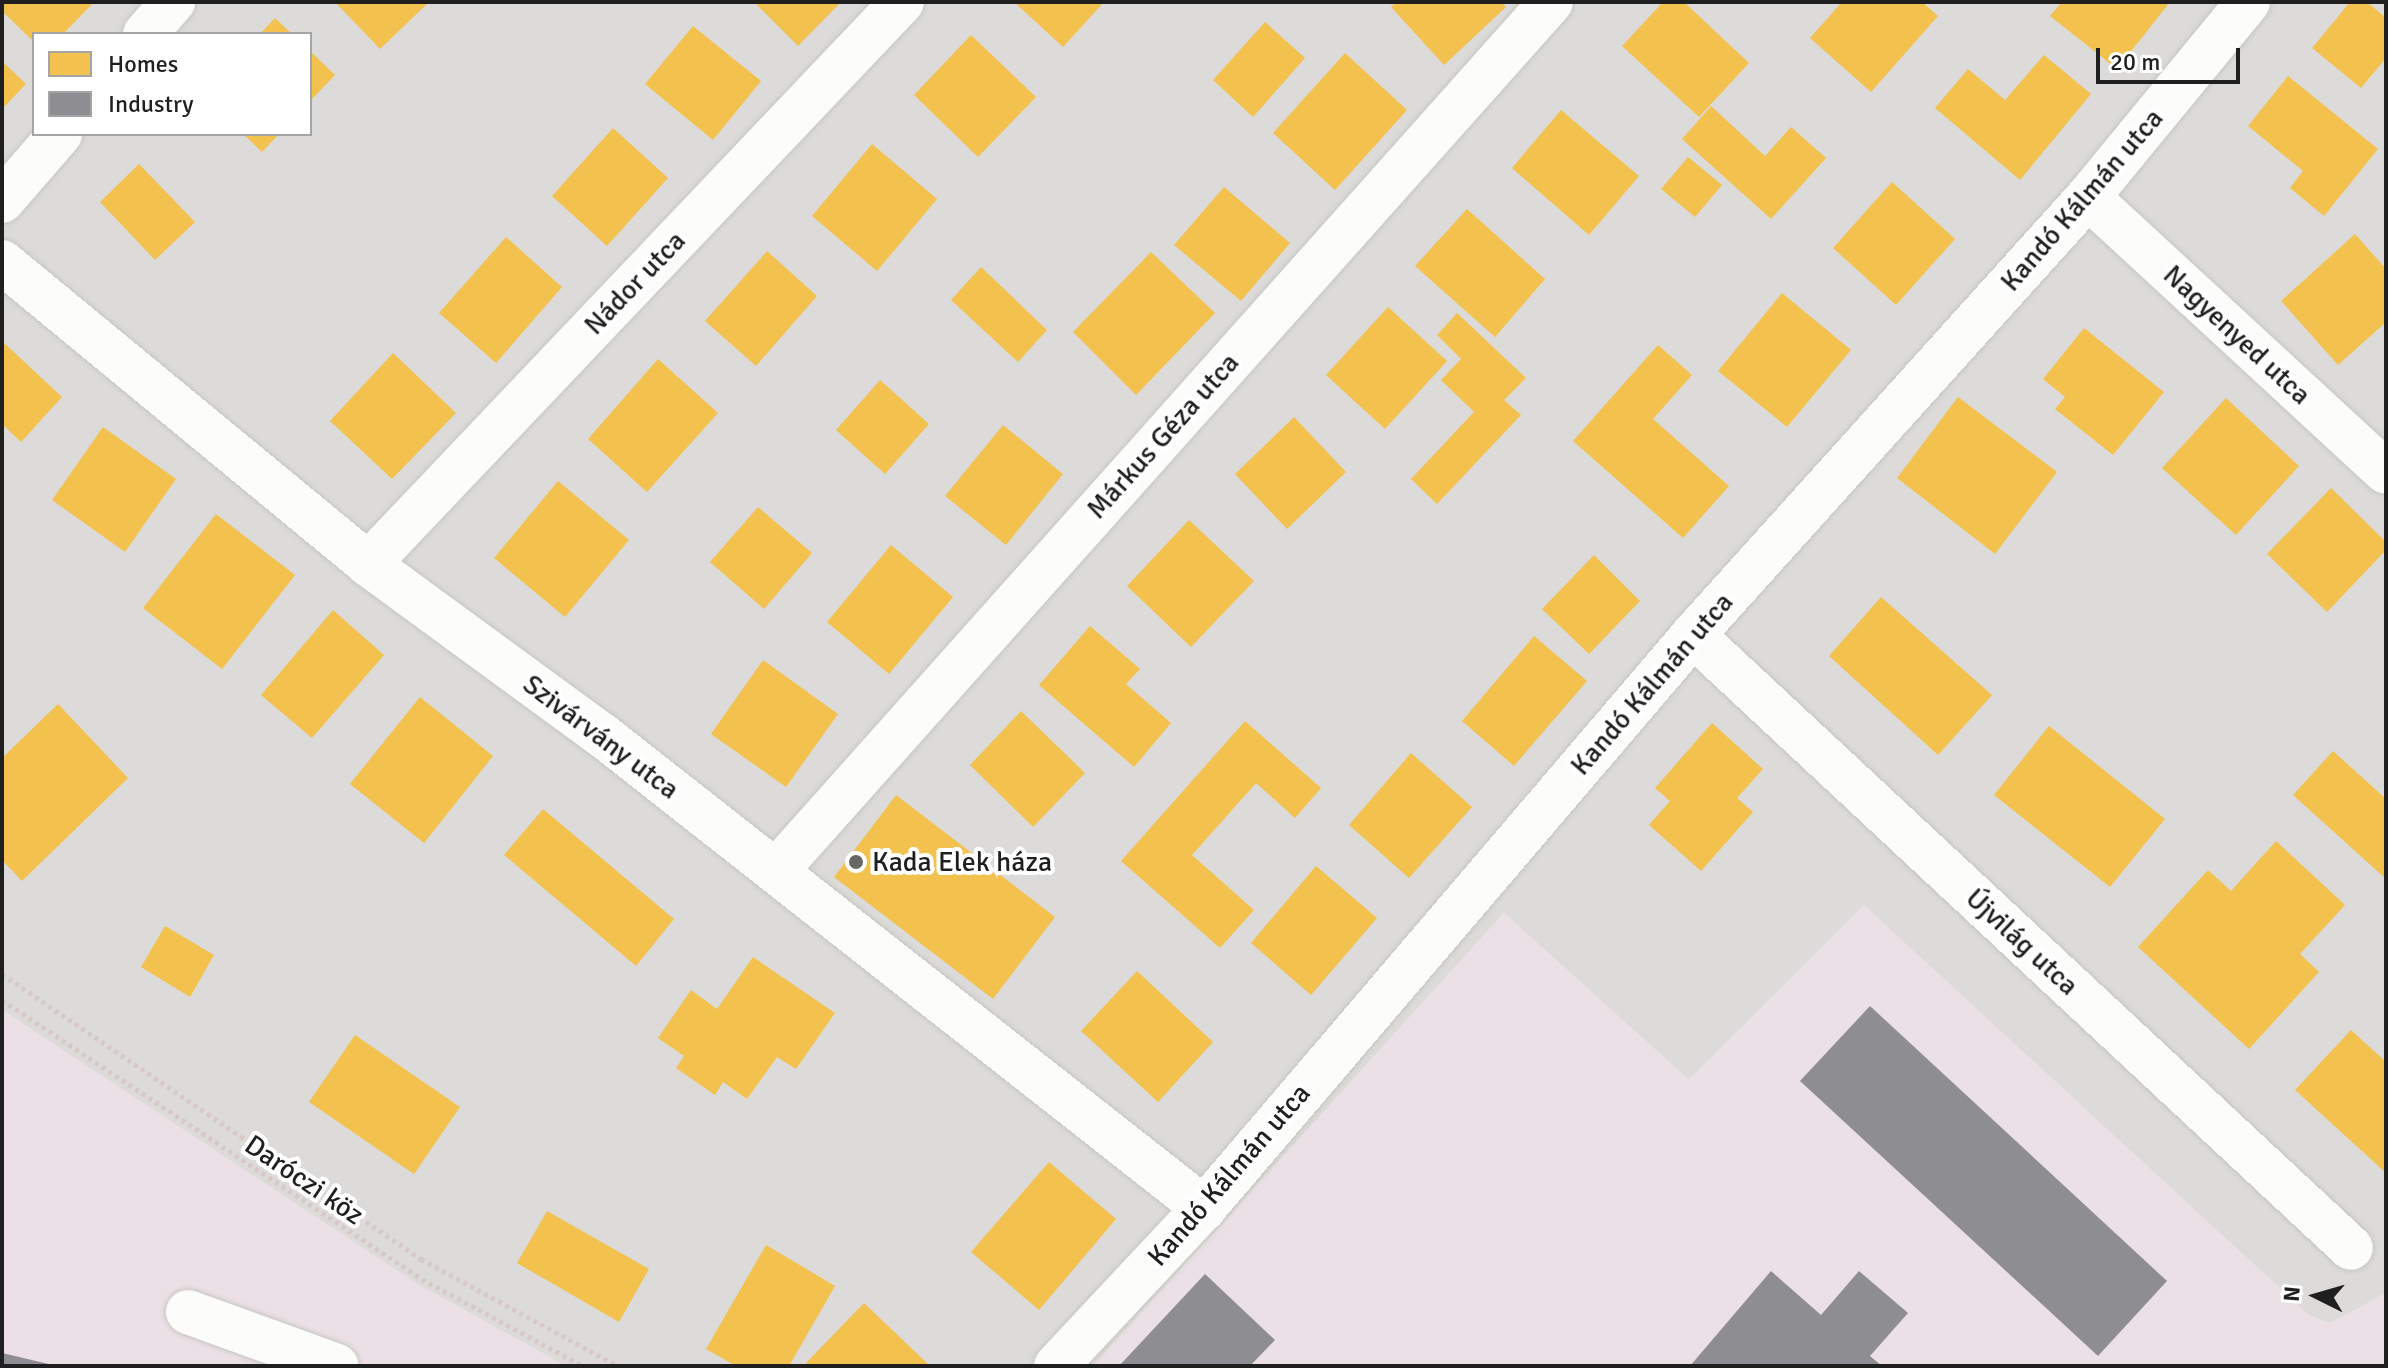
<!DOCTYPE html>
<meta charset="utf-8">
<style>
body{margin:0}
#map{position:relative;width:2388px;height:1368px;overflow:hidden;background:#edece7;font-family:Signika,sans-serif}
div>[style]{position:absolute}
.residential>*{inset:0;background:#dcdbd9}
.industrial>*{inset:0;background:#ebe0e5}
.homes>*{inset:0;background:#f2c14e}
.industry>*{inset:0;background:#8d8d92}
.path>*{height:5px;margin-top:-2.5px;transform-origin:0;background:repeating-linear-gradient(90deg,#d7cac6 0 4px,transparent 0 8px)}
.roads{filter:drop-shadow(0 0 2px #c6c6c3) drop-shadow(0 0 2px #c6c6c3)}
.minor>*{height:44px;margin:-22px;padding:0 22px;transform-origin:22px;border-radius:22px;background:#fcfcfb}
.dots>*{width:22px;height:22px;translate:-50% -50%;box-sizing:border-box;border:4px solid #fff;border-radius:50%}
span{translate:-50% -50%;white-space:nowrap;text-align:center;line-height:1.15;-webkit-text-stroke:8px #fff;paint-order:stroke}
.street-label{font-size:28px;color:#1f1f1f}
.poi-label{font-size:28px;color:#1f1f1f}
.left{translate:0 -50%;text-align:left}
.frame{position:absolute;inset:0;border:4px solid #1f1f1f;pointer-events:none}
.legend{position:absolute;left:32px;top:32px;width:280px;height:104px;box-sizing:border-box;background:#fff;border:2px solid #a5a5a5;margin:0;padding:10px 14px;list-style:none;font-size:24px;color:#1f1f1f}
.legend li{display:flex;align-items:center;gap:16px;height:40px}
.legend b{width:40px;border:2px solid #a5a5a5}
.north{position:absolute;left:2276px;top:1256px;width:80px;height:80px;-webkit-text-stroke:6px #fff;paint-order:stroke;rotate:275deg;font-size:22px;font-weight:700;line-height:32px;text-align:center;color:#1f1f1f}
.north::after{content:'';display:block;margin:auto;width:28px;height:36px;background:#1f1f1f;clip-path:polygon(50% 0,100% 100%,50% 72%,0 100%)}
.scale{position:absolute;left:2096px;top:48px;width:144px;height:36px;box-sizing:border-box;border:4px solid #1f1f1f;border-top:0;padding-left:10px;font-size:24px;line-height:28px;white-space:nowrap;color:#1f1f1f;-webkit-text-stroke:6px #fff;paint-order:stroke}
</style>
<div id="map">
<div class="residential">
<i style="clip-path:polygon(evenodd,2px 2px,2386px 2px,2386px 1293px,2330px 1323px,2310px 1316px,1864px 906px,1689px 1080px,1504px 913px,1093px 1366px,566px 1366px,419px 1285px,2px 1010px,2px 2px,34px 34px,310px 34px,310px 134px,34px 134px,34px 34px)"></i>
</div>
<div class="industrial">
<i style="clip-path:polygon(1864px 905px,2310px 1316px,2330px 1323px,2386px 1293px,2386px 1366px,1093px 1366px,1504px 913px,1689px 1080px)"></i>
<i style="clip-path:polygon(2px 1010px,419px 1285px,566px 1366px,2px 1366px)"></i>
</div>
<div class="homes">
<i style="clip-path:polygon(2px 2px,94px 2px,63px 34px,34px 34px,34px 42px,2px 11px)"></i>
<i style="clip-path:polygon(335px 2px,429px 2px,380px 49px)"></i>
<i style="clip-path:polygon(754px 2px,841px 2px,798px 46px)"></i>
<i style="clip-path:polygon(1014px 2px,1104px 2px,1063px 47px)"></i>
<i style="clip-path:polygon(1397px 2px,1501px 2px,1506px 7px,1444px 65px,1391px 7px)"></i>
<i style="clip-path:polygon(1663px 2px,1684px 2px,1749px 63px,1699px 117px,1622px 46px)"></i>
<i style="clip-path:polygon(1842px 2px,1922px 2px,1938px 16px,1871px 92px,1810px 38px)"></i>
<i style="clip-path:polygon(2062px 2px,2170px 2px,2117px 69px,2050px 16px)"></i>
<i style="clip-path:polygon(2350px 2px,2367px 2px,2386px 18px,2386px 58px,2361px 88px,2312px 48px)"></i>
<i style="clip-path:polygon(275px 18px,292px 34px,260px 34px)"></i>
<i style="clip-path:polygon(1265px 22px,1305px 58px,1253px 117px,1213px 80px)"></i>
<i style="clip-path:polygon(693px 26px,761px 81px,713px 140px,645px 84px)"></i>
<i style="clip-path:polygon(971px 35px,1036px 97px,978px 157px,914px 95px)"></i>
<i style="clip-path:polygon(310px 51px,335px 75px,310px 101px)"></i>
<i style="clip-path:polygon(1345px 53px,1407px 110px,1335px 190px,1273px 133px)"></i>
<i style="clip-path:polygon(2044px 55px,2091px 94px,2020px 180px,1935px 108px,1968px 69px,2005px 100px)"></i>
<i style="clip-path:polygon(2px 61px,26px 84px,2px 109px)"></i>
<i style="clip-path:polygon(2288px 76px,2378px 149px,2324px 216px,2290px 188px,2303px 171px,2248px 126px)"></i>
<i style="clip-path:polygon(1711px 106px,1765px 156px,1791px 127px,1826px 158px,1771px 219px,1682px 139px)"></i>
<i style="clip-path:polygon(1561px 110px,1639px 176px,1589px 235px,1512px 168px)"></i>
<i style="clip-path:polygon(613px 128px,668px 178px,607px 246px,552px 196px)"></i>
<i style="clip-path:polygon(243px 134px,279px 134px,262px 152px)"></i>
<i style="clip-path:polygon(872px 144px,937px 199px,877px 271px,812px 216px)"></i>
<i style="clip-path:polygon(1688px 157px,1722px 185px,1695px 217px,1661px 189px)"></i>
<i style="clip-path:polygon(139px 164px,195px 222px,155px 260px,100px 202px)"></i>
<i style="clip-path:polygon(1892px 182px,1955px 239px,1896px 305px,1833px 248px)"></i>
<i style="clip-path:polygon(1224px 187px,1290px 243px,1241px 301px,1174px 245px)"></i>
<i style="clip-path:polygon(1467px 209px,1545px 279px,1495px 337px,1415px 266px)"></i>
<i style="clip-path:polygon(2355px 234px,2386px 269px,2386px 322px,2338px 365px,2281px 301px)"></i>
<i style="clip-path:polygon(506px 237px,562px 287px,496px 363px,439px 313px)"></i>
<i style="clip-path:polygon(767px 251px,817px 296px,756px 366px,705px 321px)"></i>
<i style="clip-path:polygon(1151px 252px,1215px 313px,1136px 395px,1073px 332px)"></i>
<i style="clip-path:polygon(981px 267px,1047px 330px,1018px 362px,951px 300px)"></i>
<i style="clip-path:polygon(1782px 293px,1851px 350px,1787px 427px,1718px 371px)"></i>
<i style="clip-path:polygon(1388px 307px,1447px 361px,1385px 429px,1326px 375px)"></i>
<i style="clip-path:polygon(1457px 313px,1526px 378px,1504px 400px,1521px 415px,1437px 504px,1411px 479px,1474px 412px,1441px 380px,1461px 359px,1437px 335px)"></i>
<i style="clip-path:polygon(2084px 328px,2164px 392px,2113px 455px,2055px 409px,2065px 397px,2043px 379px)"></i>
<i style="clip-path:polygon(2px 341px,62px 397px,21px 442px,2px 424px)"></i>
<i style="clip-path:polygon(1658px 345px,1692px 375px,1653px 419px,1729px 486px,1683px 538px,1573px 441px)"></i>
<i style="clip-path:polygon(393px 353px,456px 413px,392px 479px,330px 421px)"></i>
<i style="clip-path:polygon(658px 359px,718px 413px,647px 492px,588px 439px)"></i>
<i style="clip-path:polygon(880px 380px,929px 424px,885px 474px,836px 430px)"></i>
<i style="clip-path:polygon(1958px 397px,2057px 472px,1995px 554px,1897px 478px)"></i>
<i style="clip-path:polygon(2226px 398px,2299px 466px,2236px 535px,2162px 468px)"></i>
<i style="clip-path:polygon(1294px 417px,1346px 472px,1287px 529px,1235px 474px)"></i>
<i style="clip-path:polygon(1003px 425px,1063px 474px,1006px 545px,945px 496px)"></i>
<i style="clip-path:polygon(103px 427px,176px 479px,125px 552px,52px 500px)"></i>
<i style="clip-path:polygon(558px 481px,629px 540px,565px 617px,494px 558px)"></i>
<i style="clip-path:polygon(2331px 488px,2386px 542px,2386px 550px,2327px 612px,2267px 554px)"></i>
<i style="clip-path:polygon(758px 507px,812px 553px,764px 609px,710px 562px)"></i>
<i style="clip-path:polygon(216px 514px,295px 575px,222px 669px,143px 608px)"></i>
<i style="clip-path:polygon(1189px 520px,1254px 581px,1191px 647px,1127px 586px)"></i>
<i style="clip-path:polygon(891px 545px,953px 597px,889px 674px,827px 622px)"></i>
<i style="clip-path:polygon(1594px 555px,1640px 601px,1589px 654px,1542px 609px)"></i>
<i style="clip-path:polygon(1881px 597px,1992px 695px,1938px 755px,1829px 656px)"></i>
<i style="clip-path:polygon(333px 610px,384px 655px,312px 738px,261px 695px)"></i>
<i style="clip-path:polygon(1090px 626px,1140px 669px,1126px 684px,1171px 723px,1134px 767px,1039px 685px)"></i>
<i style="clip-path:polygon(1534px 636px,1587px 681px,1514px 766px,1462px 721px)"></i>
<i style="clip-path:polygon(763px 660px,838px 714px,786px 787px,711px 734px)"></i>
<i style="clip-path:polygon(420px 697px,493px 756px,424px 843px,350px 784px)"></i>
<i style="clip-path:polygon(58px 704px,128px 778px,22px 881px,2px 860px,2px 758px)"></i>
<i style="clip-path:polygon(1021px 711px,1085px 773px,1033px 827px,970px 765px)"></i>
<i style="clip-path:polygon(1245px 721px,1321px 788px,1295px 818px,1256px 783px,1192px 855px,1254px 910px,1220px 948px,1121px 861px)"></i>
<i style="clip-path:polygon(1712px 723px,1763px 769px,1737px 798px,1753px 812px,1701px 871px,1649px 825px,1670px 801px,1655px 788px)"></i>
<i style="clip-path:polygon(2049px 726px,2165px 819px,2110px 887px,1994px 795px)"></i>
<i style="clip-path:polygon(2333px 751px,2386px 799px,2386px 879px,2293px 795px)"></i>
<i style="clip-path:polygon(1411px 753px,1472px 807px,1409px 878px,1349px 825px)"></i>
<i style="clip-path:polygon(896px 795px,1055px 917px,993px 999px,834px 877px)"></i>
<i style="clip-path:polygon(543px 809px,674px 919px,636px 966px,504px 855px)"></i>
<i style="clip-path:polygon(2276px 841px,2345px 905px,2300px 954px,2319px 972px,2249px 1049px,2138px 947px,2208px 870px,2231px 891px)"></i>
<i style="clip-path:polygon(1316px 866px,1377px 918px,1311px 995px,1251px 943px)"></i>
<i style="clip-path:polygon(165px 926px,214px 955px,190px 997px,141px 967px)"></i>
<i style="clip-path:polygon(753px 957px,835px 1013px,796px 1069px,777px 1057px,747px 1099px,723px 1082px,715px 1095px,676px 1068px,684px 1056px,658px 1038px,691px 990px,717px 1009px)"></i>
<i style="clip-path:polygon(1137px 971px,1213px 1042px,1158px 1102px,1081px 1031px)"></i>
<i style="clip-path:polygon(2351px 1030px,2386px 1062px,2386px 1173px,2295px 1090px)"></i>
<i style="clip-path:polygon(355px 1035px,460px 1107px,414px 1174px,309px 1102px)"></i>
<i style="clip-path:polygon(1049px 1162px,1116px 1219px,1039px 1310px,971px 1252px)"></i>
<i style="clip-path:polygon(547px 1211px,649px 1269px,619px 1322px,517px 1263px)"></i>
<i style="clip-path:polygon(766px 1245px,835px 1286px,789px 1366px,736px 1366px,706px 1349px)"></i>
<i style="clip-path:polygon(864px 1303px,930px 1366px,809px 1366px,806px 1363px)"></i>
</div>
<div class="industry">
<i style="clip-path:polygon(1870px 1006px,2167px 1281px,2098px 1356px,1800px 1081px)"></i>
<i style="clip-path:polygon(1771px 1271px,1821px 1315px,1859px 1271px,1908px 1313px,1870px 1356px,1882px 1366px,1690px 1366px)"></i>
<i style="clip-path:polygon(1205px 1274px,1275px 1340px,1250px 1366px,1119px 1366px)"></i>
<i style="clip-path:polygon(2px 1353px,53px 1365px,53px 1366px,2px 1366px)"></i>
</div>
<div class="path">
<i style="left:2px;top:974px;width:507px;rotate:34.22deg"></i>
<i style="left:421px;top:1259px;width:224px;rotate:28.5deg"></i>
<i style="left:2px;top:1000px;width:504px;rotate:33.6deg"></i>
<i style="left:422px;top:1279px;width:183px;rotate:28.4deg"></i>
</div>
<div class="roads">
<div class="minor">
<i style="left:145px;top:34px;width:43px;rotate:-48.8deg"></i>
<i style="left:2088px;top:197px;width:405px;rotate:42.7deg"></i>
<i style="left:2px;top:201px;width:89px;rotate:-49.1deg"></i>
<i style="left:2px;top:262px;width:475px;rotate:39.5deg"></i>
<i style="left:368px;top:564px;width:290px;rotate:36.2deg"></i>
<i style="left:602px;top:735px;width:766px;rotate:38.16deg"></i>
<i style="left:368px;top:564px;width:775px;rotate:-46.46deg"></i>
<i style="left:1693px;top:635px;width:899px;rotate:42.97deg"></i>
<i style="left:776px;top:871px;width:1164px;rotate:-48.27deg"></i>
<i style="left:188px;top:1312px;width:158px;rotate:19.9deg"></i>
<i style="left:1056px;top:1366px;width:216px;rotate:-46.9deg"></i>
<i style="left:1204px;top:1208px;width:753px;rotate:-49.52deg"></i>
<i style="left:1693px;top:635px;width:590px;rotate:-47.96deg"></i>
<i style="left:2088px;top:197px;width:252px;rotate:-50.6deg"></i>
</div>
</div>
<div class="dots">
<i style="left:856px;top:862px;background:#676765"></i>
</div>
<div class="street-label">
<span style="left:2082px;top:200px;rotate:-49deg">Kandó Kálmán utca</span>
<span style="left:635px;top:283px;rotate:-46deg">Nádor utca</span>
<span style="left:2237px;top:335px;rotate:43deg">Nagyenyed utca</span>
<span style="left:1163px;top:436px;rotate:-48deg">Márkus Géza utca</span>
<span style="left:1652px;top:684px;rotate:-49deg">Kandó Kálmán utca</span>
<span style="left:601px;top:737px;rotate:37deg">Szivárvány utca</span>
<span style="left:2022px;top:942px;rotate:43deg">Újvilág utca</span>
<span style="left:1229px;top:1175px;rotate:-49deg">Kandó Kálmán utca</span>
<span style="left:304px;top:1180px;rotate:34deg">Daróczi köz</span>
</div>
<div class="poi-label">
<span class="left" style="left:872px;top:862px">Kada Elek háza</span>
</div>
<div class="frame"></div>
<ul class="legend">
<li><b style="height:22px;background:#f2c14e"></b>Homes</li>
<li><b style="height:22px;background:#8d8d92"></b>Industry</li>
</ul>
<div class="north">N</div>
<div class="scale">20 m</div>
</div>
